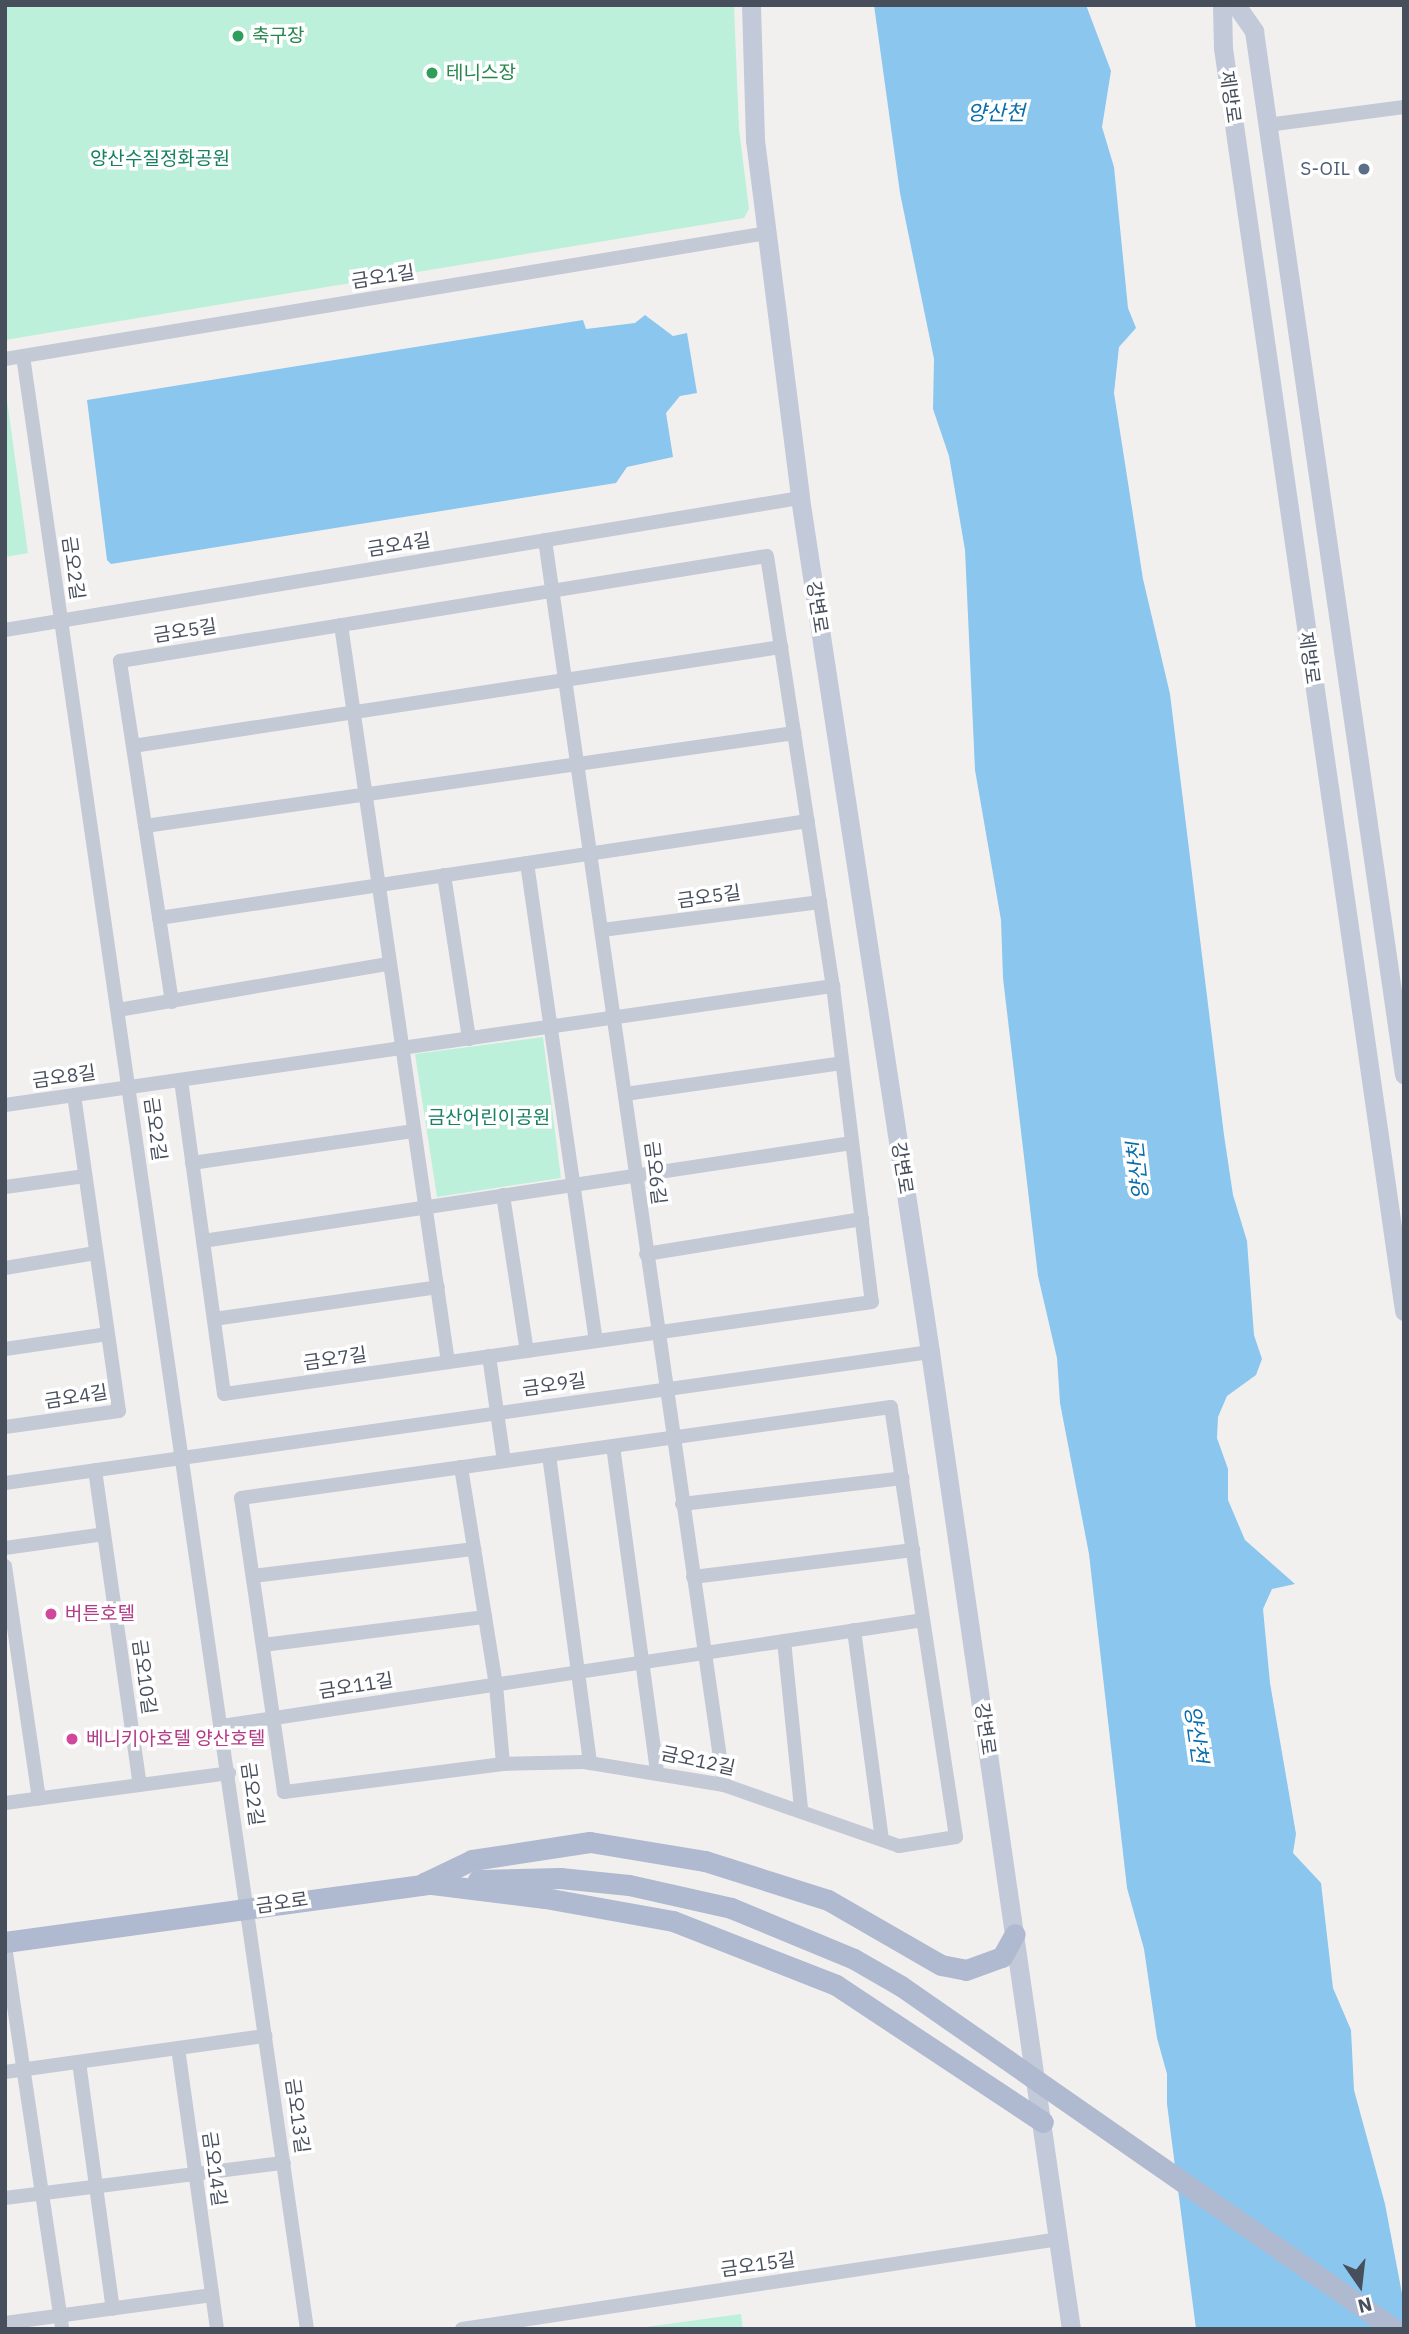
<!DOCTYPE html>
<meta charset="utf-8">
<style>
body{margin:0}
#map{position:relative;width:1409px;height:2334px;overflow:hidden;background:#f2f0ef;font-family:"IBM Plex Sans","Noto Sans KR",sans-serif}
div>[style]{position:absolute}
.green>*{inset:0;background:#bdf0da}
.water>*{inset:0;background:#8ac6ee}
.street>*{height:14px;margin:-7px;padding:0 7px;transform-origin:7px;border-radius:7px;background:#c3c9d5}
.secondary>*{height:19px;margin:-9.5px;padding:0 9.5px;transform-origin:9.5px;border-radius:9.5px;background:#c2c9d9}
.primary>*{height:21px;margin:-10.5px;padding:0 10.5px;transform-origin:10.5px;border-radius:10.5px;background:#afb9cf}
.primary-bridge>*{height:21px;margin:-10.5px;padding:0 10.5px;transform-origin:10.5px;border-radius:10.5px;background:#afb9cf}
.dots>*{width:19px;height:19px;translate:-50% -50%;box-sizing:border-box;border:4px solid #fff;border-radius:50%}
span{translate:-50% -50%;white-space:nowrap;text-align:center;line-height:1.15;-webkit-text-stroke:7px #fff;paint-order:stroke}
.leisure-label{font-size:19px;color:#27864d}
.left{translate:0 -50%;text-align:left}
.street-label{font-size:19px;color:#474f5d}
.park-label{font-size:19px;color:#15815f}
.service-label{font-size:19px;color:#4e5e75}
.right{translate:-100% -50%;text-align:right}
.hotel-label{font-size:19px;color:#b23c85}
.water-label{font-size:21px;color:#096dae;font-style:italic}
.frame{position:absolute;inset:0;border:7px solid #474f5d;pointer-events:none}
.north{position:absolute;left:1325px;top:2250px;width:70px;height:70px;-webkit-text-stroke:5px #fff;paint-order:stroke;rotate:166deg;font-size:19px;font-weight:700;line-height:28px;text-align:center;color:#474f5d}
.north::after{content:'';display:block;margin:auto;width:24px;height:32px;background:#474f5d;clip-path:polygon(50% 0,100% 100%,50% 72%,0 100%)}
</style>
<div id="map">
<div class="green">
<i style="clip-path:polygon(5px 5px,734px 5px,739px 129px,749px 209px,744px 218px,5px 340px)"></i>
<i style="clip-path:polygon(5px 385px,28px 553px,5px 557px)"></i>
<i style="clip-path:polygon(543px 1037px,561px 1178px,437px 1197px,415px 1054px)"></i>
<i style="clip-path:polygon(741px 2314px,743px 2329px,631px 2329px)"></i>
</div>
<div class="water">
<i style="clip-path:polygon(874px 5px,1086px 5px,1111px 71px,1102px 127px,1114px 167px,1128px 308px,1136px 328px,1119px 347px,1114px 393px,1143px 579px,1170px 694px,1224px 1135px,1233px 1195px,1247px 1241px,1254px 1335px,1262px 1359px,1256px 1375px,1227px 1396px,1218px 1417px,1217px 1438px,1228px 1469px,1228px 1500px,1245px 1540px,1295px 1584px,1272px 1589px,1263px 1609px,1270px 1683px,1296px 1834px,1293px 1853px,1321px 1883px,1333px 1988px,1351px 2030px,1354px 2090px,1385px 2204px,1404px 2304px,1404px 2329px,1196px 2329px,1167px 2104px,1167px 2074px,1157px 2038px,1144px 1949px,1127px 1888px,1089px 1554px,1060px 1403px,1057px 1358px,1038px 1276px,1003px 978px,1001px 920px,975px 770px,965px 550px,949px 456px,933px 409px,934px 359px,900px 193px)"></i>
<i style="clip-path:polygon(645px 315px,673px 336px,687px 333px,697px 393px,680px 396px,666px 413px,673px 457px,627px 467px,616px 483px,111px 564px,107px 560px,87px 400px,583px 320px,586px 329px,635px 323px)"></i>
</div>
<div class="street">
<i style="left:1267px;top:125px;width:138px;rotate:-7.5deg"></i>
<i style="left:23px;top:356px;width:1993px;rotate:81.81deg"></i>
<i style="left:5px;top:359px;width:772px;rotate:-9.39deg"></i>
<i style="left:545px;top:540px;width:1258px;rotate:81.82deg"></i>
<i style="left:341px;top:625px;width:745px;rotate:81.74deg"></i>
<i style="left:5px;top:630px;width:806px;rotate:-9.43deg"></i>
<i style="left:133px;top:746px;width:656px;rotate:-8.69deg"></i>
<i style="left:145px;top:826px;width:656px;rotate:-8.15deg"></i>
<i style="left:527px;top:863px;width:483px;rotate:81.8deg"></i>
<i style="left:444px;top:875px;width:166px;rotate:81.3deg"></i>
<i style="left:159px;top:918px;width:656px;rotate:-8.5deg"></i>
<i style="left:602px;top:930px;width:220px;rotate:-7.3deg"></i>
<i style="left:172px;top:1002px;width:345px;rotate:-98.7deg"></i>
<i style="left:120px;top:661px;width:655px;rotate:-9.22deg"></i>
<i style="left:767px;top:556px;width:435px;rotate:81.3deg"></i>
<i style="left:833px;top:986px;width:318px;rotate:83deg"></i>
<i style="left:872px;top:1302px;width:654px;rotate:171.92deg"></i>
<i style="left:224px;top:1394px;width:317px;rotate:-97.8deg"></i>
<i style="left:118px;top:1010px;width:274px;rotate:-9.7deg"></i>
<i style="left:625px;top:1094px;width:219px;rotate:-8.1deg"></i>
<i style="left:5px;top:1105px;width:837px;rotate:-8.18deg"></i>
<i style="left:192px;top:1163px;width:223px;rotate:-8.2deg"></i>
<i style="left:5px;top:1187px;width:81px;rotate:-7.8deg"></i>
<i style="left:503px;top:1195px;width:158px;rotate:81.3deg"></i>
<i style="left:203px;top:1241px;width:656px;rotate:-8.59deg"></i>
<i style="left:646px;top:1254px;width:219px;rotate:-9.2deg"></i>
<i style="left:5px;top:1268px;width:92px;rotate:-9.4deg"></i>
<i style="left:214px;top:1319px;width:226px;rotate:-8.1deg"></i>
<i style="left:5px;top:1349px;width:104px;rotate:-8.3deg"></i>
<i style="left:489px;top:1356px;width:106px;rotate:81.9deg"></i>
<i style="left:891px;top:1407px;width:435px;rotate:81.4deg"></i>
<i style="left:956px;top:1837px;width:58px;rotate:171deg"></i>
<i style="left:899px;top:1846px;width:185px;rotate:-160.8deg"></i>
<i style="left:724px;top:1785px;width:143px;rotate:-170.7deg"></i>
<i style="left:583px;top:1762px;width:80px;rotate:178.6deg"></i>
<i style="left:503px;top:1764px;width:221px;rotate:172.7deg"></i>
<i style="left:284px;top:1792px;width:297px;rotate:-98.3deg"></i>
<i style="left:241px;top:1498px;width:656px;rotate:-7.97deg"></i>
<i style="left:5px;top:1427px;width:115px;rotate:-8deg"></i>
<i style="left:119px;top:1411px;width:319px;rotate:-98.1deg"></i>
<i style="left:613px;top:1446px;width:329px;rotate:82.3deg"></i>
<i style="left:549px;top:1455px;width:311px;rotate:82.4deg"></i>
<i style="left:461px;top:1467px;width:221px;rotate:80.9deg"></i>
<i style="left:496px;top:1685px;width:79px;rotate:84.9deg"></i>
<i style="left:95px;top:1470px;width:318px;rotate:81.9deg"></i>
<i style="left:5px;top:1483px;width:934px;rotate:-8.06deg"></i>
<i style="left:682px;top:1504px;width:222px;rotate:-6.7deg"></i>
<i style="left:5px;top:1548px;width:100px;rotate:-8deg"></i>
<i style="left:5px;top:1566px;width:235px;rotate:81.7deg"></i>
<i style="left:253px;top:1576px;width:223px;rotate:-7deg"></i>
<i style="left:693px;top:1577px;width:222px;rotate:-7deg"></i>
<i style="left:854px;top:1630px;width:211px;rotate:82.4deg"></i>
<i style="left:784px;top:1641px;width:169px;rotate:84.2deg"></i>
<i style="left:263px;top:1645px;width:224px;rotate:-7.2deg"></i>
<i style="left:222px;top:1726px;width:709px;rotate:-8.6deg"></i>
<i style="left:5px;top:1803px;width:226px;rotate:-7.6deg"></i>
<i style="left:5px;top:1946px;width:387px;rotate:81.5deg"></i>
<i style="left:178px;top:2048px;width:284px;rotate:82.1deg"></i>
<i style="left:79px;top:2062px;width:249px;rotate:82.2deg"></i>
<i style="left:5px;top:2072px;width:263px;rotate:-7.9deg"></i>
<i style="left:5px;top:2198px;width:281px;rotate:-7.2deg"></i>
<i style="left:5px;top:2323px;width:209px;rotate:-7.7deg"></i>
<i style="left:462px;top:2329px;width:604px;rotate:-8.57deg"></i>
</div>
<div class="secondary">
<i style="left:751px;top:5px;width:135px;rotate:88.3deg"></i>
<i style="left:755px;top:140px;width:361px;rotate:82.8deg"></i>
<i style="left:800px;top:498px;width:864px;rotate:81.34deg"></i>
<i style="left:930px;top:1352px;width:987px;rotate:81.79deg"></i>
<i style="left:1222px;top:5px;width:43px;rotate:88.7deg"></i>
<i style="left:1223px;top:48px;width:1276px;rotate:81.84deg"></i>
<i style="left:1236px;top:5px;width:32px;rotate:55deg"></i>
<i style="left:1254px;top:31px;width:1054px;rotate:81.82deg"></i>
</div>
<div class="primary">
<i style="left:478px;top:1880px;width:82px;rotate:-1.4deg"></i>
<i style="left:424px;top:1883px;width:122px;rotate:7.1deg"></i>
<i style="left:545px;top:1898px;width:130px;rotate:10.2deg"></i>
<i style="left:673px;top:1921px;width:175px;rotate:21.4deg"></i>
<i style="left:836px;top:1985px;width:248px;rotate:33.5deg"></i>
<i style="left:424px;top:1883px;width:53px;rotate:-25.6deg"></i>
<i style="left:472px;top:1860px;width:119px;rotate:-8.7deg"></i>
<i style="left:590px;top:1842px;width:117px;rotate:9.4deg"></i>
<i style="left:705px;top:1861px;width:129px;rotate:17.6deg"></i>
<i style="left:828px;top:1900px;width:130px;rotate:29.9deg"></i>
<i style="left:941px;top:1965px;width:25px;rotate:11deg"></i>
<i style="left:966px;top:1970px;width:38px;rotate:-20deg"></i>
<i style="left:1002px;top:1957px;width:26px;rotate:-61deg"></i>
<i style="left:5px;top:1942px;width:434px;rotate:-7.8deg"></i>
</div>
<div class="primary-bridge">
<i style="left:560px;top:1878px;width:69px;rotate:5.8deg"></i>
<i style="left:629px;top:1885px;width:105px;rotate:12.7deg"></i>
<i style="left:731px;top:1908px;width:133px;rotate:22.5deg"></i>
<i style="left:854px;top:1959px;width:54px;rotate:29.9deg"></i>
<i style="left:901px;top:1986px;width:601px;rotate:34.83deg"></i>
</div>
<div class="dots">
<i style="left:238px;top:36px;background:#2e9e5b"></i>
<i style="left:432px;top:73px;background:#2e9e5b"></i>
<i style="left:1364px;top:169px;background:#5c6f8a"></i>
<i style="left:51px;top:1614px;background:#d1479c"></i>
<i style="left:72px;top:1739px;background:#d1479c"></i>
</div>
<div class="leisure-label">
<span class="left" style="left:252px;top:36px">축구장</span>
<span class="left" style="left:446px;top:73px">테니스장</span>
</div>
<div class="street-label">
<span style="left:1230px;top:97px;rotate:82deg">제방로</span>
<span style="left:383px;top:277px;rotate:-9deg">금오1길</span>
<span style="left:399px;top:545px;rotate:-9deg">금오4길</span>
<span style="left:73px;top:568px;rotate:82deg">금오2길</span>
<span style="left:817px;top:607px;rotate:81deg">강변로</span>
<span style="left:185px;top:631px;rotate:-9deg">금오5길</span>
<span style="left:1309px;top:658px;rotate:82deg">제방로</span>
<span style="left:709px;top:897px;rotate:-8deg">금오5길</span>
<span style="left:64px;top:1077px;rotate:-8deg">금오8길</span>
<span style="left:155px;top:1129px;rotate:82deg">금오2길</span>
<span style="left:902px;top:1168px;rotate:81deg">강변로</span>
<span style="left:655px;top:1173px;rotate:83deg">금오6길</span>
<span style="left:335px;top:1359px;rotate:-8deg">금오7길</span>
<span style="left:554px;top:1385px;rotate:-8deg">금오9길</span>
<span style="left:76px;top:1397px;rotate:-9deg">금오4길</span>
<span style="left:144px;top:1677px;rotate:82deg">금오10길</span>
<span style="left:356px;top:1686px;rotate:-9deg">금오11길</span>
<span style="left:985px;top:1729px;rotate:82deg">강변로</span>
<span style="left:698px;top:1761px;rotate:12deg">금오12길</span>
<span style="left:252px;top:1794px;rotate:82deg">금오2길</span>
<span style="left:282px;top:1903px;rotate:-8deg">금오로</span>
<span style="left:297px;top:2116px;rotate:82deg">금오13길</span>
<span style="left:214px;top:2169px;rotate:82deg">금오14길</span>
<span style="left:758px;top:2265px;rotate:-8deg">금오15길</span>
</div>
<div class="park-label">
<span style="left:160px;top:159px">양산수질정화공원</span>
<span style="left:489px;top:1118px">금산어린이공원</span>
</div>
<div class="service-label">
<span class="right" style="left:1350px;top:169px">S-OIL</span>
</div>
<div class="hotel-label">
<span class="left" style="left:65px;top:1614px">버튼호텔</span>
<span class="left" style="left:86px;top:1739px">베니키아호텔 양산호텔</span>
</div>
<div class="water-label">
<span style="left:996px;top:112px">양산천</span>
<span style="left:1137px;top:1171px;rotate:-96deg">양산천</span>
<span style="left:1197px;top:1734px;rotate:82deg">양산천</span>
</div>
<div class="frame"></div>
<div class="north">N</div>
</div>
